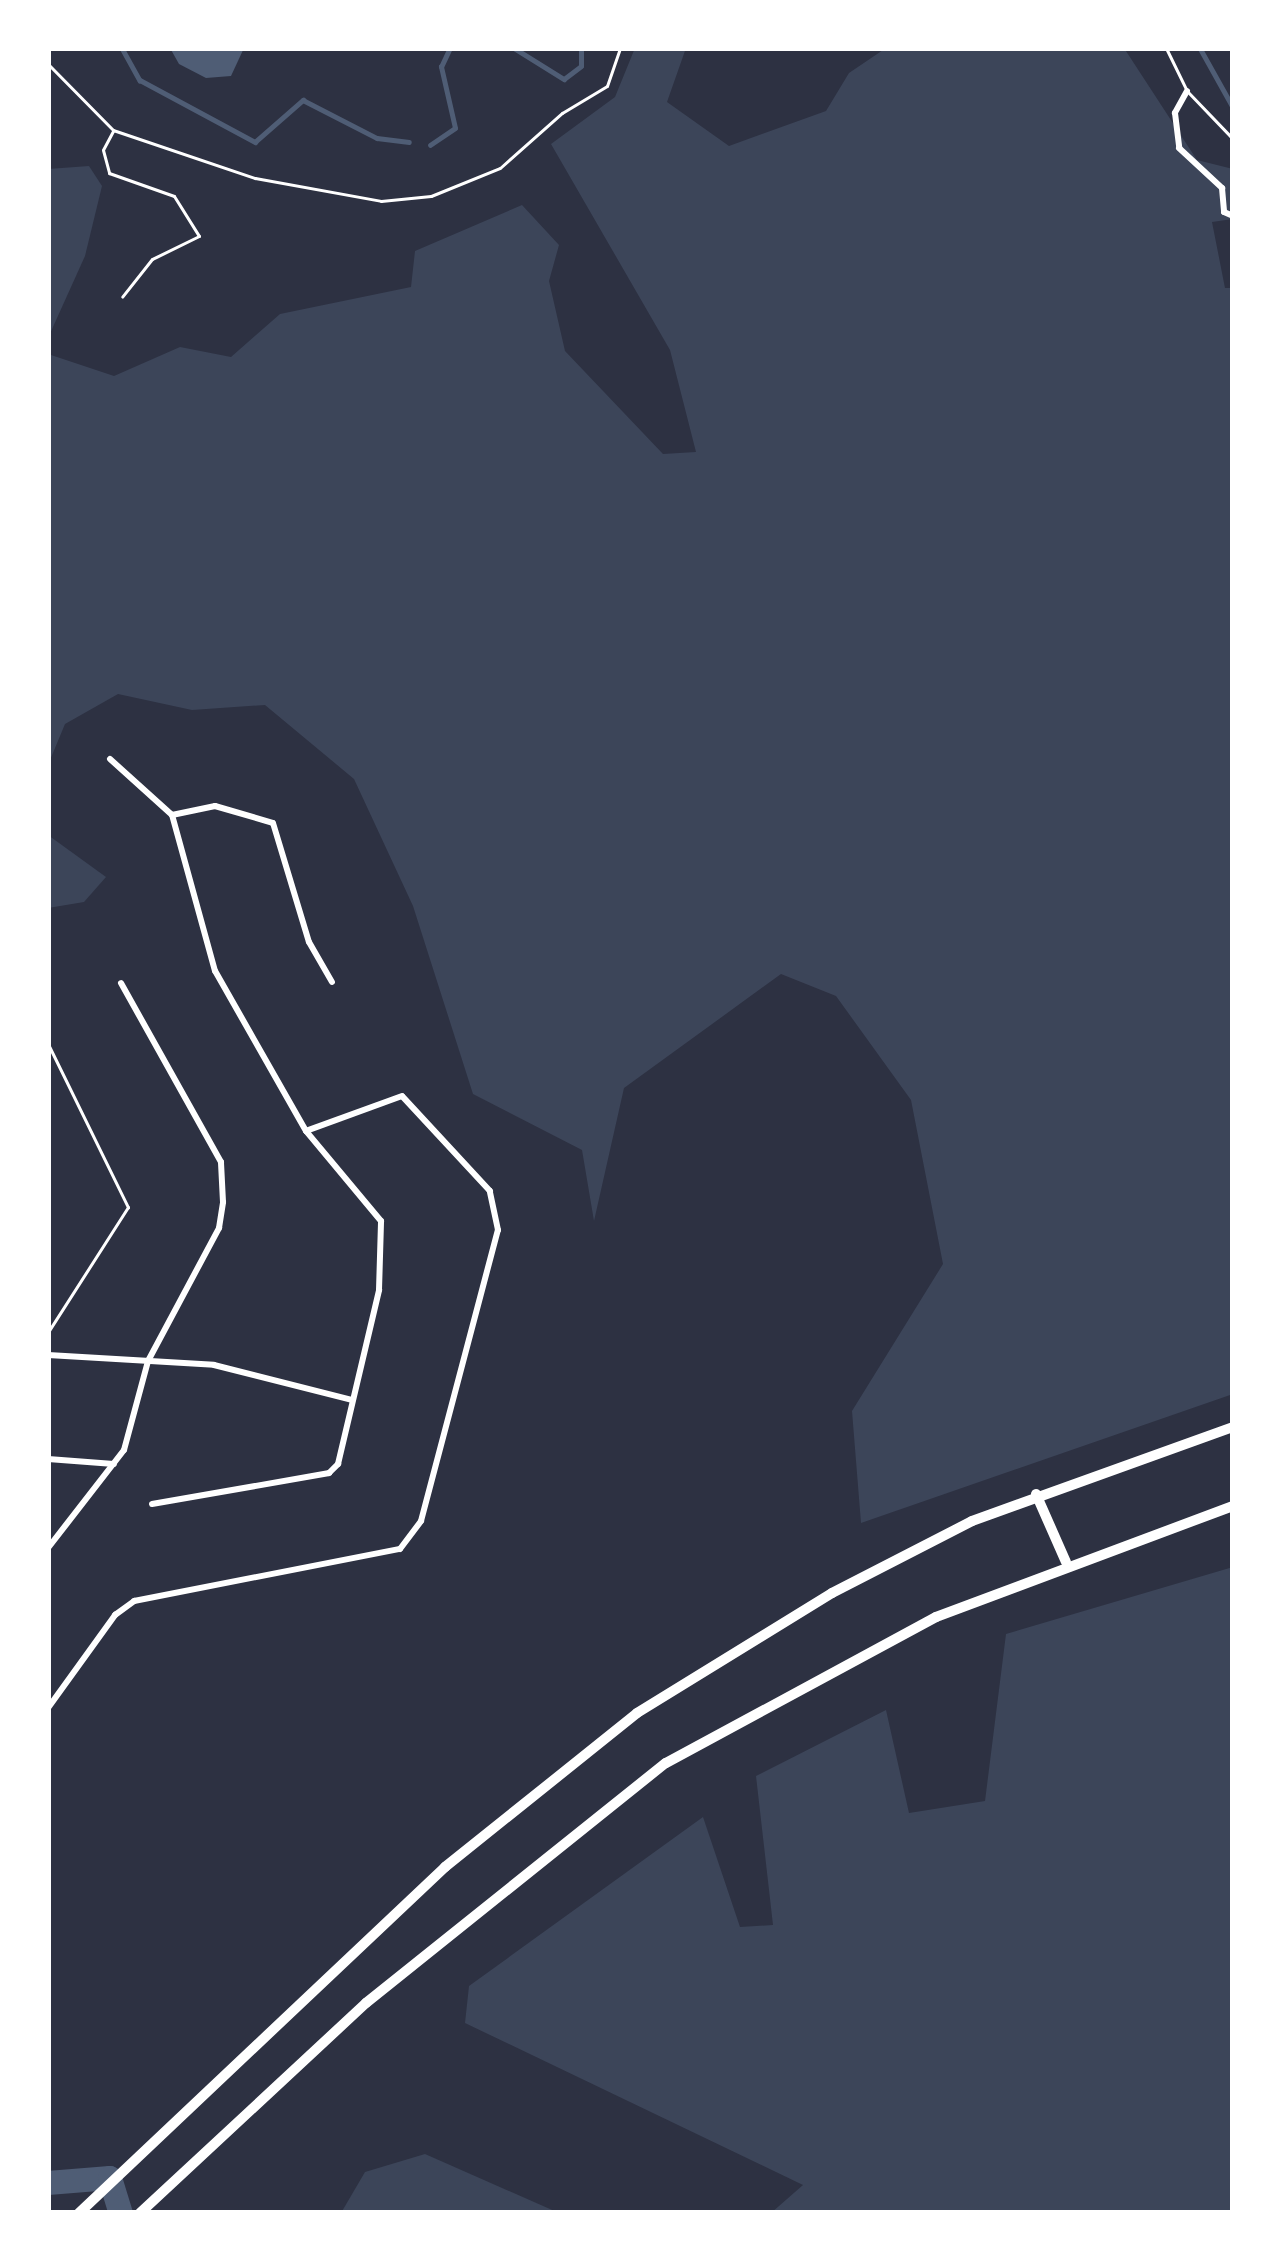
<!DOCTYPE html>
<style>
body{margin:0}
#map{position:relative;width:1281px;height:2261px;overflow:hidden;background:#2d3142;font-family:"Zilla Slab",serif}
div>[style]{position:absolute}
.green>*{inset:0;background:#3c4559}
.water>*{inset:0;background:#4f5d75}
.stream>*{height:4.5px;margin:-2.25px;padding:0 2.25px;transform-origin:2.25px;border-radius:2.25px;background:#4f5d75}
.river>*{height:24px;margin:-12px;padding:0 12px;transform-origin:12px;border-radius:12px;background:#4f5d75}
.service>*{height:3px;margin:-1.5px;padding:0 1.5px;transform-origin:1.5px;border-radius:1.5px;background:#fff}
.minor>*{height:6px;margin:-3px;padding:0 3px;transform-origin:3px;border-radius:3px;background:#fff}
.motorway>*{height:10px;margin:-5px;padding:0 5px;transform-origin:5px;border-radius:5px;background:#fff}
span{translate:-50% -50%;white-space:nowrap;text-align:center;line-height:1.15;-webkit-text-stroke:12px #fff;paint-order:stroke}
.frame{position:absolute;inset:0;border:51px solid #fff;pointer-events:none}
</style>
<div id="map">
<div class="green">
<i style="clip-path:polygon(635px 48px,686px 48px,667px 102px,729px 146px,826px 111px,849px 73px,886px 48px,1124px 48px,1197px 160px,1233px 169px,1233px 219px,1212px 222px,1225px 288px,1233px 288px,1233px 1394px,861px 1523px,852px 1411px,943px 1264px,911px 1100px,836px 996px,781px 974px,624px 1088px,594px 1221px,582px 1150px,473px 1094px,413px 906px,354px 779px,265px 705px,192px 710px,118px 694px,65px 724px,48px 765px,48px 354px,114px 376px,180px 347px,231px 357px,280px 314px,411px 287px,415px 251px,522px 205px,559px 245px,549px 281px,565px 351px,663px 454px,696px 452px,670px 350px,551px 144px,615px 97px)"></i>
<i style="clip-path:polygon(89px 166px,102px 186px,85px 256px,48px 338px,48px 169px)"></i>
<i style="clip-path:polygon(48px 835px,106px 877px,84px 902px,48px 908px)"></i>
<i style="clip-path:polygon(1233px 1567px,1233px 2213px,771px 2213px,803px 2185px,465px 2023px,469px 1986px,703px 1817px,740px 1927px,773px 1925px,756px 1776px,886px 1710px,909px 1813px,985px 1801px,1006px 1634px)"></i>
<i style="clip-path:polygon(425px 2154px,559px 2213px,341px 2213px,365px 2172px)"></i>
</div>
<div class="water">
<i style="clip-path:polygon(170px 48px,244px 48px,231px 76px,206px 78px,179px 64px)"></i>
</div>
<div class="stream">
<i style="left:122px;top:48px;width:37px;rotate:61deg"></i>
<i style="left:140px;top:80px;width:131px;rotate:28.3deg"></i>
<i style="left:255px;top:142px;width:64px;rotate:-41.2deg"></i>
<i style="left:303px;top:100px;width:83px;rotate:27.2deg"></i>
<i style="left:377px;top:138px;width:32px;rotate:7deg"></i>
<i style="left:514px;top:48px;width:59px;rotate:31.8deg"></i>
<i style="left:564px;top:79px;width:21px;rotate:-37deg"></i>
<i style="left:581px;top:66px;width:18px;rotate:-90deg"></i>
<i style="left:1200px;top:48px;width:68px;rotate:60.8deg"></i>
<i style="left:430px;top:145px;width:30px;rotate:-34deg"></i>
<i style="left:455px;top:128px;width:63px;rotate:-102.9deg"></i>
<i style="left:441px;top:67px;width:21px;rotate:-65deg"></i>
</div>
<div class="river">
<i style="left:48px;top:2183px;width:62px;rotate:-4.6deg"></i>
<i style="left:110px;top:2178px;width:37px;rotate:73deg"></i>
</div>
<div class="service">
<i style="left:1166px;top:48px;width:48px;rotate:64deg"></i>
<i style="left:1187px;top:91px;width:66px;rotate:46.2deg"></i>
<i style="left:48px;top:64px;width:93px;rotate:45.4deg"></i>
<i style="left:113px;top:130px;width:150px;rotate:18.7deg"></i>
<i style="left:255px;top:178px;width:128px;rotate:10.3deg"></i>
<i style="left:381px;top:201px;width:50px;rotate:-5.7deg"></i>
<i style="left:431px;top:196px;width:74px;rotate:-22.1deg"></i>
<i style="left:500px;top:168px;width:83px;rotate:-41.6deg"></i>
<i style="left:562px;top:113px;width:52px;rotate:-31deg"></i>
<i style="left:607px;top:86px;width:40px;rotate:-71.1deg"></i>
<i style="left:113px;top:131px;width:21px;rotate:118deg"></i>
<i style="left:103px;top:150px;width:24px;rotate:75deg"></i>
<i style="left:109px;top:173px;width:69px;rotate:19.5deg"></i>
<i style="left:174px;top:196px;width:47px;rotate:58deg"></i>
<i style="left:199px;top:236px;width:52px;rotate:153.9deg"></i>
<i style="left:152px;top:259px;width:48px;rotate:128.3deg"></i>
<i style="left:48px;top:1044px;width:182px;rotate:63.9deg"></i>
<i style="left:128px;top:1207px;width:148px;rotate:122.6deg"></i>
</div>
<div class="minor">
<i style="left:1187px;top:91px;width:25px;rotate:119deg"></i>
<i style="left:1175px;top:113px;width:35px;rotate:83deg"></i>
<i style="left:1179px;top:148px;width:59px;rotate:42.9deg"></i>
<i style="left:1222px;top:188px;width:24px;rotate:85deg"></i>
<i style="left:1224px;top:212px;width:10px;rotate:24deg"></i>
<i style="left:110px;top:759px;width:84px;rotate:42.1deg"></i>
<i style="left:172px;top:815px;width:44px;rotate:-11.8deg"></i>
<i style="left:215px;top:806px;width:60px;rotate:16.3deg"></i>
<i style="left:273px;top:823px;width:124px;rotate:73.2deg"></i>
<i style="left:309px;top:942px;width:46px;rotate:60.1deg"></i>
<i style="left:48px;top:1355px;width:166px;rotate:3.4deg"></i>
<i style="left:214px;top:1365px;width:142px;rotate:14.2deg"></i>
<i style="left:48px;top:1459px;width:66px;rotate:4.3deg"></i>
<i style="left:152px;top:1504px;width:180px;rotate:-9.9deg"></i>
<i style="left:329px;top:1473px;width:13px;rotate:-45deg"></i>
<i style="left:338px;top:1464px;width:179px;rotate:-76.7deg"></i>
<i style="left:379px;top:1290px;width:69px;rotate:-88.3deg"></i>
<i style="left:381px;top:1221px;width:117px;rotate:-129.8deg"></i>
<i style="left:306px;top:1131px;width:184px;rotate:-119.6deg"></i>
<i style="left:215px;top:971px;width:162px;rotate:-105.4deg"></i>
<i style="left:48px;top:1548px;width:124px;rotate:-52.2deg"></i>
<i style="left:124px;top:1450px;width:92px;rotate:-74.9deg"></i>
<i style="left:148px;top:1361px;width:151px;rotate:-61.9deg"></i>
<i style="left:219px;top:1228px;width:26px;rotate:-81deg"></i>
<i style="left:223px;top:1202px;width:40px;rotate:-92.9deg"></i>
<i style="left:221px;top:1162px;width:205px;rotate:-119.2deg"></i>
<i style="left:48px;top:1708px;width:115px;rotate:-54.2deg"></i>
<i style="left:115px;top:1615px;width:24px;rotate:-36deg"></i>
<i style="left:134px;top:1601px;width:271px;rotate:-11.1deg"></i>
<i style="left:400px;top:1549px;width:35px;rotate:-53deg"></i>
<i style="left:421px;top:1521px;width:301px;rotate:-75.2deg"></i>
<i style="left:498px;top:1230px;width:40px;rotate:-102deg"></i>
<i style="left:490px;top:1191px;width:129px;rotate:-132.8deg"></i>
<i style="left:402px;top:1096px;width:102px;rotate:160deg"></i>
</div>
<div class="motorway">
<i style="left:1036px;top:1494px;width:74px;rotate:66.2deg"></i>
<i style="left:79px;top:2213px;width:504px;rotate:-43.39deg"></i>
<i style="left:445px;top:1867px;width:246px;rotate:-38.7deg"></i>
<i style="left:637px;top:1713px;width:229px;rotate:-31.6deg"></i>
<i style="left:832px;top:1593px;width:157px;rotate:-27.2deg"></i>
<i style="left:972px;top:1521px;width:277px;rotate:-19.8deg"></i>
<i style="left:140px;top:2213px;width:309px;rotate:-42.9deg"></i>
<i style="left:366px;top:2003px;width:384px;rotate:-38.7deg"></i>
<i style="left:666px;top:1763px;width:307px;rotate:-28.4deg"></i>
<i style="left:936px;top:1617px;width:317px;rotate:-20.5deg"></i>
</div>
<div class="frame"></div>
</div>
